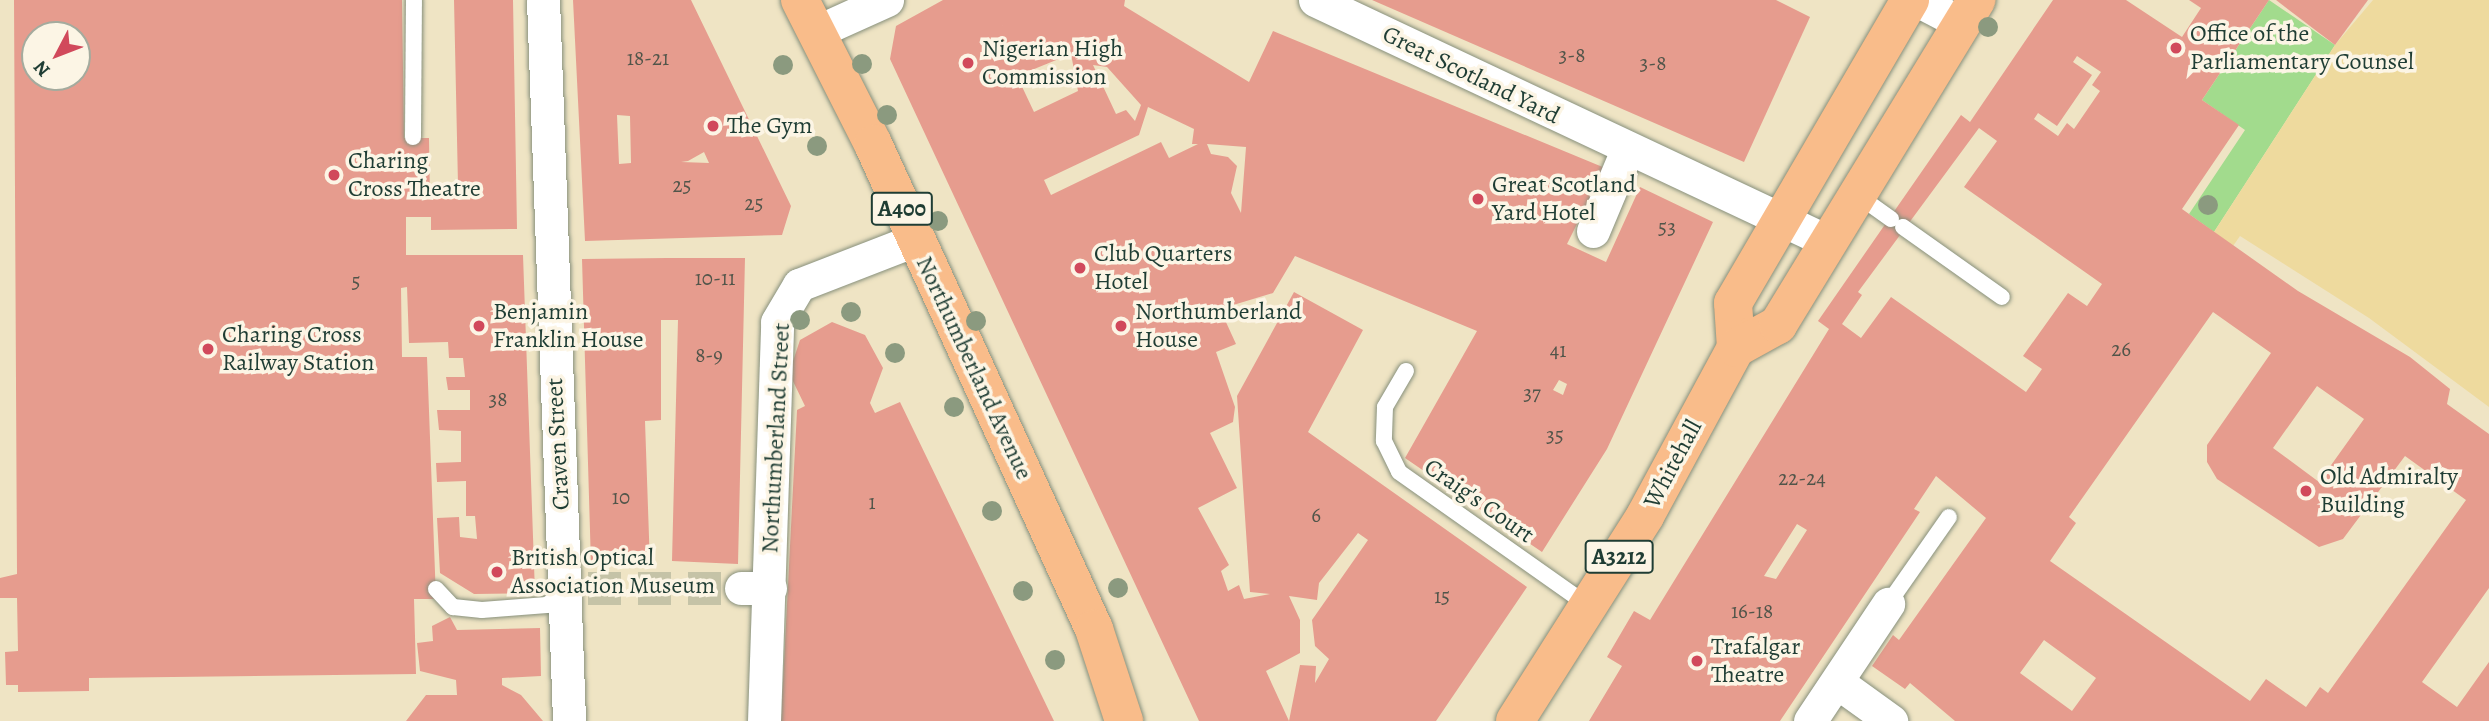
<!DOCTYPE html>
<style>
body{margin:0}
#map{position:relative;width:2489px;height:721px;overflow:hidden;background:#efe4c4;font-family:Alegreya,serif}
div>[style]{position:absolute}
.green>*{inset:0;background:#a2db8d}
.sand>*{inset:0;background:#eeda9e}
.building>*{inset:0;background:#e69c8e}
.street-tunnel>*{height:33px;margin-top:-16.5px;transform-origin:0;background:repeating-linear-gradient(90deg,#c5c3a7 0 33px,transparent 0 50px)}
.roads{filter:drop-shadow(0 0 2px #87907c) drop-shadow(0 0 2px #87907c)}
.lane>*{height:16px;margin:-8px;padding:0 8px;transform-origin:8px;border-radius:8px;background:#fff}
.street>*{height:33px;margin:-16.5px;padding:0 16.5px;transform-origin:16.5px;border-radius:16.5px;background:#fff}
.primary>*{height:38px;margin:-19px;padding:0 19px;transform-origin:19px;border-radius:19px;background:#f9bc8a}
.trees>*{width:20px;height:20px;margin:-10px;border-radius:50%;background:#8b9a7f}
.dots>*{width:19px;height:19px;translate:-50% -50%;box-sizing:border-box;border:4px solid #fcf5e5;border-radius:50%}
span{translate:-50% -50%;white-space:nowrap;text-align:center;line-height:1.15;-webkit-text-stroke:7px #fcf5e5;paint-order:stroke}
.number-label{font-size:21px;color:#51554a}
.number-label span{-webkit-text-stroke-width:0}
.shield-label span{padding:2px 5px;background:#fcf5e5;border:2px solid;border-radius:5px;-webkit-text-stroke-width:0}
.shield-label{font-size:23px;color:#1f3d34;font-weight:700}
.poi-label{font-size:24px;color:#1f3d34}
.left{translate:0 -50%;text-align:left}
.street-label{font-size:24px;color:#1f3d34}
.north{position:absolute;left:21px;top:21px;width:70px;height:70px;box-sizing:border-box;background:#fcf5e5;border:2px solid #a4ab9e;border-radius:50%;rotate:228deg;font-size:19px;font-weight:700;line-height:28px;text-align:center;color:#1f3d34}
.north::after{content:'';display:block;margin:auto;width:24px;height:32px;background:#d1495b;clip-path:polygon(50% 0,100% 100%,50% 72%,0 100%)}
</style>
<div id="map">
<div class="green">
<i style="clip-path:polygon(2269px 0,2335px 45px,2214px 232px,2189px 214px,2245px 130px,2202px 100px)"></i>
</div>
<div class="sand">
<i style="clip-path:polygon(2373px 0,2489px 0,2489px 407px,2369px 318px,2240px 236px,2233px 246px,2214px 232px,2335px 45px)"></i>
</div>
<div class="building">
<i style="clip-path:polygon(evenodd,14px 0,402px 0,404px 138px,429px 138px,430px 200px,434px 184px,446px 184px,445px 196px,458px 185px,454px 0,513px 0,517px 229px,431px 230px,431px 217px,406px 217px,406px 255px,523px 255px,535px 593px,474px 594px,440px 573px,437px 518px,459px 517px,460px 537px,477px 539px,475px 516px,466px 516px,466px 481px,437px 482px,436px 463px,461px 462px,461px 431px,439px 430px,437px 410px,470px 410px,470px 390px,448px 390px,446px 377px,465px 377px,463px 358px,449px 358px,448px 342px,409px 343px,407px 287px,401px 288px,402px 357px,427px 357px,436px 599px,414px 599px,416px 674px,89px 678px,89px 691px,18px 692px,18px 685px,6px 685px,5px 652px,18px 651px,17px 598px,0 598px,0 578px,17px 574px,14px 0,35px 35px,77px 35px,77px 77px,35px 77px,35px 35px)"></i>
<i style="clip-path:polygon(evenodd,573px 0,691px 0,791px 206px,782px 235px,585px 241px,573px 0,617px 115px,630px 116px,631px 163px,619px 164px,617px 115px,573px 0,704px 152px,709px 163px,681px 162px,688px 161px,704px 152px)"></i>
<i style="clip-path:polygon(evenodd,943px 0,1125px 0,1124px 6px,1249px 82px,1273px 31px,1605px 168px,1567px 244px,1606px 262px,1640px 187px,1713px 222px,1607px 449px,1542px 552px,1405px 458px,1477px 331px,1295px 256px,1273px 293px,1220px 309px,1236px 344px,1216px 352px,1235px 407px,1233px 422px,1210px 433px,1237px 488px,1198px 508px,1229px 565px,1221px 571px,1228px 591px,1239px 585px,1244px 599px,1270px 594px,1250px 592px,1237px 396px,1294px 292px,1363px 330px,1308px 432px,1527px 587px,1436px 721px,1289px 721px,1300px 665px,1316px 666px,1315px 683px,1329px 659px,1315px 646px,1312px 620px,1368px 540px,1358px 533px,1319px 583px,1317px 600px,1289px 596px,1300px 620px,1300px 653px,1266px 671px,1289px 721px,1199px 721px,890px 59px,896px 26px,943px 0,1071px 54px,1078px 91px,1034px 112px,1017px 76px,1071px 54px,943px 0,1093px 65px,1107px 67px,1141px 105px,1135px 121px,1126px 110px,1116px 114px,1093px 65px,943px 0,1148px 107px,1194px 129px,1192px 144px,1198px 144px,1169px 158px,1161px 142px,1051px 195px,1044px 180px,1139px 135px,1148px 107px,943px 0,1207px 144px,1246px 147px,1241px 213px,1231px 193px,1237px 166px,1228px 157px,1211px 154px,1207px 144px,943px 0,1559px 380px,1567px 384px,1563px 395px,1553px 390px,1559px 380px)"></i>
<i style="clip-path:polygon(1372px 0,1776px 0,1810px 17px,1744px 162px)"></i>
<i style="clip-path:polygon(evenodd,2053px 0,2126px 0,2182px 37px,2201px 8px,2189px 0,2269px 0,2202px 100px,2239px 125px,2182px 209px,2298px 291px,2410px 357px,2450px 389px,2447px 404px,2489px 434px,2489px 588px,2422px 682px,2457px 707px,2489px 662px,2489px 721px,1955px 721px,1910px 683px,1905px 689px,1872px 666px,1893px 635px,1899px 640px,1986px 518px,1936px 476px,1914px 509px,1920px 512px,1780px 721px,1589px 721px,1622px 666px,1607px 657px,1634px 611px,1650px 620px,1829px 329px,1818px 321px,1961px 115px,1970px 122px,2053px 0,2077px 56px,2101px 72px,2092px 85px,2100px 91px,2074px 129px,2067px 123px,2058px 136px,2034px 119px,2038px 113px,2057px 126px,2092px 75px,2073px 62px,2077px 56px,2053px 0,1979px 128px,1997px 141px,1964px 187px,2102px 284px,2087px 306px,2068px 293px,2023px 356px,2042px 369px,2026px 392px,1891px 297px,1861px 338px,1842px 324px,1862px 295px,1858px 292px,1979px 128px,2053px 0,2213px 312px,2271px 353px,2207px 445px,2207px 462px,2217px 479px,2319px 547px,2343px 539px,2405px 456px,2466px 500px,2328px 693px,2320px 687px,2306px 707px,2266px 679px,2250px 701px,2050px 561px,2076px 523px,2069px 517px,2213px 312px,2053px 0,2317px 386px,2364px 419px,2319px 482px,2273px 448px,2317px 386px,2053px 0,1797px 524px,1807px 530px,1776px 579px,1764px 576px,1797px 524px,2053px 0,2044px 640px,2096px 678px,2072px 711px,2020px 673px,2044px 640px)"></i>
<i style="clip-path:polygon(2276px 0,2368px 0,2335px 45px)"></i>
<i style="clip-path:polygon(667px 258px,745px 258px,738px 564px,672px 561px,678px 320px,661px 320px,661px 420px,645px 421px,650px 566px,591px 565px,582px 259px)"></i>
<i style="clip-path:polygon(832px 322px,865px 335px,883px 368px,870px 403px,875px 413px,900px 402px,1054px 721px,781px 721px,797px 410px,805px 406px,789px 373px,800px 340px)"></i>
<i style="clip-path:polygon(450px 617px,457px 630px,540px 628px,541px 676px,502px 678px,502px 685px,521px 695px,543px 721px,406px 721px,426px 695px,457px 695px,456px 680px,420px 671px,417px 643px,433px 641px,432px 626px)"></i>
</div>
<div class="street-tunnel">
<i style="left:588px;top:588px;width:153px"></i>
</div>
<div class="roads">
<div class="lane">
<i style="left:413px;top:137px;width:137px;rotate:-89.6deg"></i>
<i style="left:1856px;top:194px;width:43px;rotate:35.5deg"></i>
<i style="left:1903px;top:227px;width:121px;rotate:35.3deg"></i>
<i style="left:1406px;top:371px;width:42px;rotate:120.3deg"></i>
<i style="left:1385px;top:407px;width:34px;rotate:92deg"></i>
<i style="left:1384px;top:441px;width:34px;rotate:64deg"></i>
<i style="left:1399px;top:472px;width:232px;rotate:35.2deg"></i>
<i style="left:436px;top:589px;width:25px;rotate:47deg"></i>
<i style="left:453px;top:607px;width:29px;rotate:6deg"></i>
<i style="left:482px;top:610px;width:65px;rotate:-4.4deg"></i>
<i style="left:547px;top:605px;width:20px;rotate:-37deg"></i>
<i style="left:1888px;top:604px;width:106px;rotate:-55deg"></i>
</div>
<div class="street">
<i style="left:543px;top:0;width:721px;rotate:87.93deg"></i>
<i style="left:1315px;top:0;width:566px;rotate:25.21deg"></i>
<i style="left:1917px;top:0;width:50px;rotate:27.6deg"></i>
<i style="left:816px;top:32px;width:78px;rotate:-24.3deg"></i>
<i style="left:1593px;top:231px;width:88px;rotate:-67.2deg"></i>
<i style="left:741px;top:588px;width:29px"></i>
<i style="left:1837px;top:682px;width:67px;rotate:35.8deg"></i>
<i style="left:764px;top:721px;width:399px;rotate:-88.1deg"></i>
<i style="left:777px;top:322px;width:43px;rotate:-59.3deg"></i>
<i style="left:799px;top:285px;width:124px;rotate:-21.2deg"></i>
<i style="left:1810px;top:721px;width:141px;rotate:-56.3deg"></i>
</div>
<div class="primary">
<i style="left:800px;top:0;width:161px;rotate:63.1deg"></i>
<i style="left:873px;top:144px;width:533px;rotate:65.5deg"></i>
<i style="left:1094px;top:629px;width:97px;rotate:71.9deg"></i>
<i style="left:1736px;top:348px;width:45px;rotate:-93.8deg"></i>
<i style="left:1733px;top:303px;width:351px;rotate:-59.7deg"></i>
<i style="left:1515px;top:721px;width:243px;rotate:-57.6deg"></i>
<i style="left:1645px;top:516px;width:191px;rotate:-61.6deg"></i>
<i style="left:1736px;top:348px;width:48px;rotate:-28.7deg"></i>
<i style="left:1778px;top:325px;width:381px;rotate:-58.6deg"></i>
</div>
</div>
<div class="trees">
<i style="left:1988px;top:27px"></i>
<i style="left:862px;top:64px"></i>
<i style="left:783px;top:65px"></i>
<i style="left:887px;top:115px"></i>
<i style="left:817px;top:146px"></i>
<i style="left:2208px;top:205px"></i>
<i style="left:938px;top:221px"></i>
<i style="left:851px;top:312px"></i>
<i style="left:800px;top:320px"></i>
<i style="left:976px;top:321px"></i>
<i style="left:895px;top:353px"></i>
<i style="left:954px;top:407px"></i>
<i style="left:992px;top:511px"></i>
<i style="left:1118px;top:588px"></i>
<i style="left:1023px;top:591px"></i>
<i style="left:1055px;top:660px"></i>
</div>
<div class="dots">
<i style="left:2176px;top:48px;background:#d1495b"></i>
<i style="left:968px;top:63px;background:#d1495b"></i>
<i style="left:713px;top:126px;background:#d1495b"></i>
<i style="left:334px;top:175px;background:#d1495b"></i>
<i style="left:1478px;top:199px;background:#d1495b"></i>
<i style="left:1080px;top:268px;background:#d1495b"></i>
<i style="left:479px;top:326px;background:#d1495b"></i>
<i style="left:1121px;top:326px;background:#d1495b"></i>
<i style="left:208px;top:349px;background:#d1495b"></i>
<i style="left:2306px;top:491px;background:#d1495b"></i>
<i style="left:497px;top:572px;background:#d1495b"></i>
<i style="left:1697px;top:661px;background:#d1495b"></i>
</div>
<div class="number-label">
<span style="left:1572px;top:55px">3-8</span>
<span style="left:648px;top:58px">18-21</span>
<span style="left:1653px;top:63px">3-8</span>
<span style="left:682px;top:185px">25</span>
<span style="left:754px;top:203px">25</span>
<span style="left:1667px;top:227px">53</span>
<span style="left:715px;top:278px">10-11</span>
<span style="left:356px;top:281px">5</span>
<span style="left:2121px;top:349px">26</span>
<span style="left:1558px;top:350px">41</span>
<span style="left:709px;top:355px">8-9</span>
<span style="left:1532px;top:393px">37</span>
<span style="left:498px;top:399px">38</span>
<span style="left:1555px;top:435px">35</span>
<span style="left:1802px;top:478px">22-24</span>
<span style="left:621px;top:497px">10</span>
<span style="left:872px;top:502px">1</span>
<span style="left:1316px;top:515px">6</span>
<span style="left:1442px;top:596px">15</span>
<span style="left:1752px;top:611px">16-18</span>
</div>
<div class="shield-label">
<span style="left:902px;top:209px">A400</span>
<span style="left:1619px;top:557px">A3212</span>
</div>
<div class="poi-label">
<span class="left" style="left:2190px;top:48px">Office of the<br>Parliamentary Counsel</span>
<span class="left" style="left:982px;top:63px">Nigerian High<br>Commission</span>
<span class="left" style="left:727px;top:126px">The Gym</span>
<span class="left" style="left:348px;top:175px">Charing<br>Cross Theatre</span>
<span class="left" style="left:1492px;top:199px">Great Scotland<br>Yard Hotel</span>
<span class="left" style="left:1094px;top:268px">Club Quarters<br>Hotel</span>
<span class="left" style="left:493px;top:326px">Benjamin<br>Franklin House</span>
<span class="left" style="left:1135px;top:326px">Northumberland<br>House</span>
<span class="left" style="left:222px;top:349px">Charing Cross<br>Railway Station</span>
<span class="left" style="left:2320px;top:491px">Old Admiralty<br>Building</span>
<span class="left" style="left:511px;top:572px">British Optical<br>Association Museum</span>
<span class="left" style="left:1711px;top:661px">Trafalgar<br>Theatre</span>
</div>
<div class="street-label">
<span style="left:1471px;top:75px;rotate:26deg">Great Scotland Yard</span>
<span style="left:974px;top:368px;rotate:65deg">Northumberland Avenue</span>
<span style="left:776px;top:438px;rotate:-87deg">Northumberland Street</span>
<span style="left:558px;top:444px;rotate:-93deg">Craven Street</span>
<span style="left:1673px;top:464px;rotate:-62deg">Whitehall</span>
<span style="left:1479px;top:501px;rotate:35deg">Craig's Court</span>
</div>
<div class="north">N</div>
</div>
